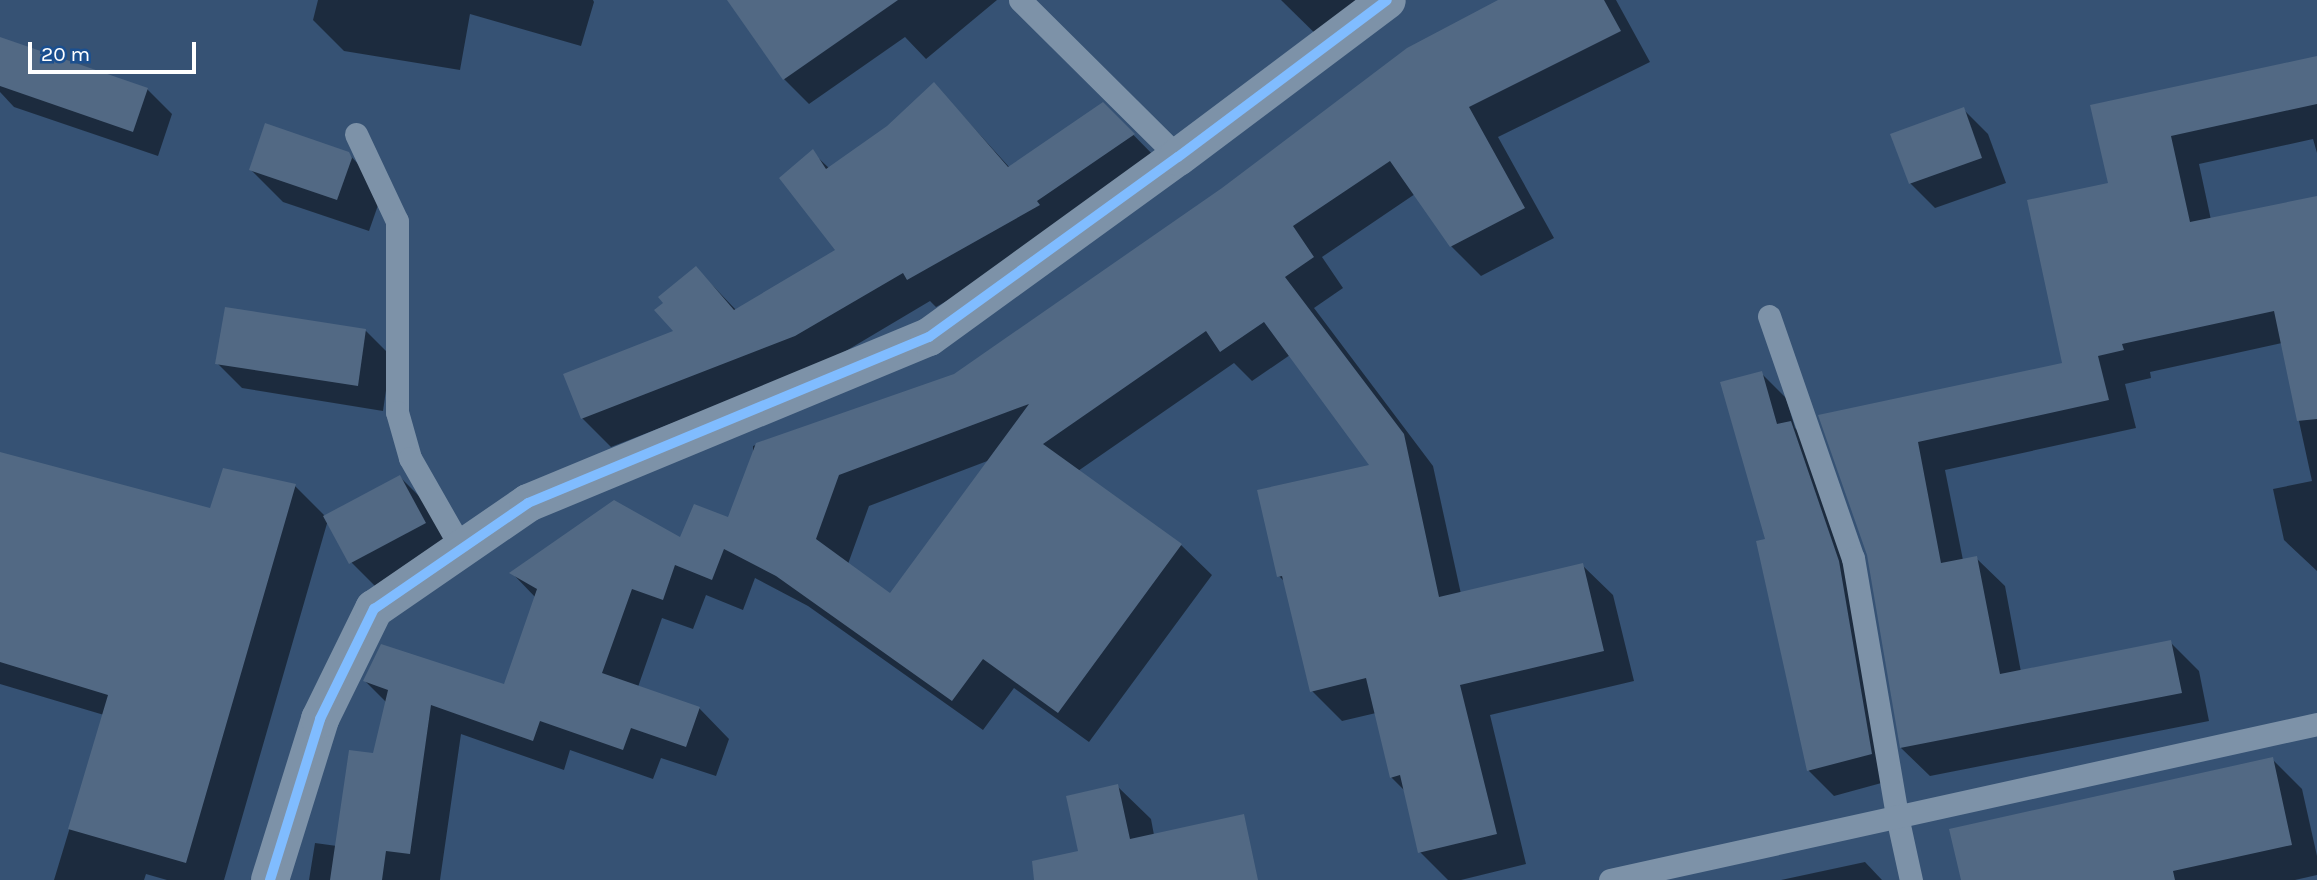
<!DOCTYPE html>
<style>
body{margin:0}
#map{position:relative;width:2317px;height:880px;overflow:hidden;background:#365274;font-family:Karla,sans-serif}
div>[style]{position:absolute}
.shadow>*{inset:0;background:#0007}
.building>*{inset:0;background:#526984}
.service>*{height:23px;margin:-11.5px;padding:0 11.5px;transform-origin:11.5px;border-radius:11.5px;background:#7d92a8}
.tertiary>*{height:38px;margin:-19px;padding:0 19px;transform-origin:19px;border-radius:19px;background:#7d92a8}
.cycleway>*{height:10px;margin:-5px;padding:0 5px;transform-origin:5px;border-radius:5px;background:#80bcff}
span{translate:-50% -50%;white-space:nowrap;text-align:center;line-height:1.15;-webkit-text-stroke:7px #1b4f8f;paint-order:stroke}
.scale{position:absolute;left:28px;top:42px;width:168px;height:32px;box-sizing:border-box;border:4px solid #fff;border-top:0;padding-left:9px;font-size:21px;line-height:24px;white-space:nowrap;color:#fff;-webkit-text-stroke:5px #1b4f8f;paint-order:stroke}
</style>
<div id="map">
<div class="shadow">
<i style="clip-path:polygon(318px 0,593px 0,594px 2px,581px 46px,470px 14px,460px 70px,344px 51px,313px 20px)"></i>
<i style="clip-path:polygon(740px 0,997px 0,926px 59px,905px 37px,809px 104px,784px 79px)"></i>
<i style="clip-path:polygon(1281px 0,1406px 0,1333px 51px)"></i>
<i style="clip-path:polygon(evenodd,1502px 0,1616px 0,1650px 62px,1498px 137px,1554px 238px,1481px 276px,1451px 246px,1415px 194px,1322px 257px,1343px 288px,1314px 308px,1433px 466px,1461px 594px,1582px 565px,1613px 595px,1634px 681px,1490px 715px,1526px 864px,1461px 880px,1448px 880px,1420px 852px,1405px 791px,1391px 777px,1376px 713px,1342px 721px,1312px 691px,1286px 583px,1279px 576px,1372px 466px,1290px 355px,1252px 381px,1234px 363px,1078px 471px,1181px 545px,1212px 575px,1089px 742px,1014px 688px,983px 730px,808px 606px,755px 578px,743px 610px,706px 595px,693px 629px,662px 618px,638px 687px,699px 708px,729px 739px,716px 776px,661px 758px,653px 779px,570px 750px,564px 770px,461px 734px,440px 880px,309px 880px,315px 843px,337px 846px,375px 755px,387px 703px,365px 681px,505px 687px,536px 598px,512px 573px,681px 540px,729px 519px,753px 456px,753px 446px,954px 376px,1502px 0,990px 460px,891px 595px,848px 564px,869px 506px,990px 460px)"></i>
<i style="clip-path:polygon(0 50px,147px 89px,172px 114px,158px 156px,14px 107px,0 92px)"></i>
<i style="clip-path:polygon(2317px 58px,2317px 153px,2313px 139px,2199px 164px,2211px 220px,2317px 198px,2317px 571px,2284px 540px,2273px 489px,2312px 481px,2282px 343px,2150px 372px,2151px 378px,2125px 384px,2136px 428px,1945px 470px,1963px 560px,1976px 558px,2005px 586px,2021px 672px,2170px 642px,2199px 671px,2209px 721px,1930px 776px,1901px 748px,1868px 555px,1820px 416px,2064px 364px,2110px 184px,2092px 107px)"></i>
<i style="clip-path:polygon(934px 84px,1010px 168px,1103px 104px,1161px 163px,1067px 234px,936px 307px,930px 301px,824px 364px,611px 447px,582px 418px,676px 332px,696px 268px,736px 310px,837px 250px,812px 152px,830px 169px,888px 127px)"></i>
<i style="clip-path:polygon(1963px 109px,1988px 134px,2006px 183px,1935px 208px,1910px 183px)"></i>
<i style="clip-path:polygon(348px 153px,383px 191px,369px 231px,283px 202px,251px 170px)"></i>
<i style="clip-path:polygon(366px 331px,391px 356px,383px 411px,242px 388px,217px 363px)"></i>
<i style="clip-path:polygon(1761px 373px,1786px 398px,1795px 428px,1815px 448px,1896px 779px,1834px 796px,1809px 771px,1758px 542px,1767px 540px)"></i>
<i style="clip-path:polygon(0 454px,211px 510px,295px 486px,325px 516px,400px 477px,425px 502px,449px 549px,376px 587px,351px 562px,328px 520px,224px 880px,167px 880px,146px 874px,144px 880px,54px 880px,104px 715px,0 684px)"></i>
<i style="clip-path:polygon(2272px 759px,2302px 789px,2317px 856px,2317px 875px,2295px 880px,1962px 880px)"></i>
<i style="clip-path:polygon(1117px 786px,1151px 819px,1154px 835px,1239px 880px,1086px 880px)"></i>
<i style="clip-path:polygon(1865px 862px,1882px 880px,1781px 880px)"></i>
</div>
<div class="building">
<i style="clip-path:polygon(727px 0,898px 0,783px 80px)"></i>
<i style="clip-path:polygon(evenodd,1498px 0,1604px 0,1621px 31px,1469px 107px,1525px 208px,1450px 247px,1390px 161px,1293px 226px,1314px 257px,1285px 277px,1404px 434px,1439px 597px,1583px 563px,1604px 651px,1460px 685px,1497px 834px,1418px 853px,1400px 775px,1390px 778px,1366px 678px,1310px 692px,1282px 576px,1277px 577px,1257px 490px,1369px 465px,1264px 322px,1220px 352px,1206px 331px,1043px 444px,1182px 544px,1058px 713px,983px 659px,952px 701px,776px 576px,724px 549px,712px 580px,675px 565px,663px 600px,632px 589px,602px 673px,700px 707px,686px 747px,631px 728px,623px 750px,540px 721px,533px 741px,431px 705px,410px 854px,386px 851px,382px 880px,330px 880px,349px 750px,373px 753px,388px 690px,363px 681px,381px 644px,504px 684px,537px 589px,509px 573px,614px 500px,680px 537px,694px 504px,728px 517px,756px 443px,954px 374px,1222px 188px,1407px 48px,1498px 0,1029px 404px,890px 593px,816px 539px,839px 475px,1029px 404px)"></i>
<i style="clip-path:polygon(0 37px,148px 88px,133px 132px,0 86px)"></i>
<i style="clip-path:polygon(2317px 56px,2317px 104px,2171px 136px,2190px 222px,2317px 196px,2317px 419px,2297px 421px,2274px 311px,2122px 344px,2124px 350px,2098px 356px,2109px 400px,1918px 442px,1941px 563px,1977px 556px,2000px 674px,2171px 640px,2182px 693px,1900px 748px,1867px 555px,1818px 415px,2062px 363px,2027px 200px,2108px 183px,2090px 105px)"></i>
<i style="clip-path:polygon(934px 82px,1008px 167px,1103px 102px,1135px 134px,1037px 201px,1040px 205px,907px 280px,903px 273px,795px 336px,581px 419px,563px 374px,673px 331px,654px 310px,663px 303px,658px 297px,696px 266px,734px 310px,835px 250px,779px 178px,813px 149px,826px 169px,887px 126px)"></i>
<i style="clip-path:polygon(1964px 107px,1982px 158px,1909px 184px,1890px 134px)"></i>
<i style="clip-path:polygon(265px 123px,349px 152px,352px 158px,337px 200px,249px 170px)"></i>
<i style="clip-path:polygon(225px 307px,366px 329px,358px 386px,215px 364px)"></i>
<i style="clip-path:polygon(1762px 371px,1777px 424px,1791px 421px,1839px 561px,1872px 754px,1807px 771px,1756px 541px,1765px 539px,1720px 382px)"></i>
<i style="clip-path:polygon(0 452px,210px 508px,223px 468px,296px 484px,186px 863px,68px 829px,108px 695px,0 662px)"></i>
<i style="clip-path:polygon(400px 475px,426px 523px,349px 564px,323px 516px)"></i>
<i style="clip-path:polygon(2273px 757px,2292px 845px,2173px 871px,2175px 880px,1961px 880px,1949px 829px)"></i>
<i style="clip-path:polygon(1118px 784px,1130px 839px,1244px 814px,1258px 880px,1034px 880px,1032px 861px,1078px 851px,1066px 796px)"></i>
</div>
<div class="service">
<i style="left:1020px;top:0;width:223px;rotate:44.8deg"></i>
<i style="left:356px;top:134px;width:96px;rotate:64.8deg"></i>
<i style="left:397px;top:221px;width:191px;rotate:90deg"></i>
<i style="left:397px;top:412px;width:48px;rotate:74.2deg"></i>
<i style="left:410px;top:458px;width:105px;rotate:60.3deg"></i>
<i style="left:1769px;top:316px;width:256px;rotate:70.9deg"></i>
<i style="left:1853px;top:558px;width:262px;rotate:80.3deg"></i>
<i style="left:1897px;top:816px;width:66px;rotate:77.7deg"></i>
<i style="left:1610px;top:880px;width:724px;rotate:-12.44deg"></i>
</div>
<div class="tertiary">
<i style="left:270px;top:880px;width:169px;rotate:-72.7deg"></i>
<i style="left:320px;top:719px;width:123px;rotate:-63.9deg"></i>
<i style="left:374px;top:609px;width:187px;rotate:-34.5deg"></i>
<i style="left:528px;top:503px;width:434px;rotate:-22.5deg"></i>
<i style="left:929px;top:337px;width:307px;rotate:-35.9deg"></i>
<i style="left:1178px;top:157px;width:261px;rotate:-36.9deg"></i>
</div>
<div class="cycleway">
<i style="left:270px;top:880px;width:169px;rotate:-72.7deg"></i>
<i style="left:320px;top:719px;width:123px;rotate:-63.9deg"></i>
<i style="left:374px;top:609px;width:187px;rotate:-34.5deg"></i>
<i style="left:528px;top:503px;width:434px;rotate:-22.5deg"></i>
<i style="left:929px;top:337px;width:307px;rotate:-35.9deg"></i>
<i style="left:1178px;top:157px;width:261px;rotate:-36.9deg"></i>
</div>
<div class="scale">20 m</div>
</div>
